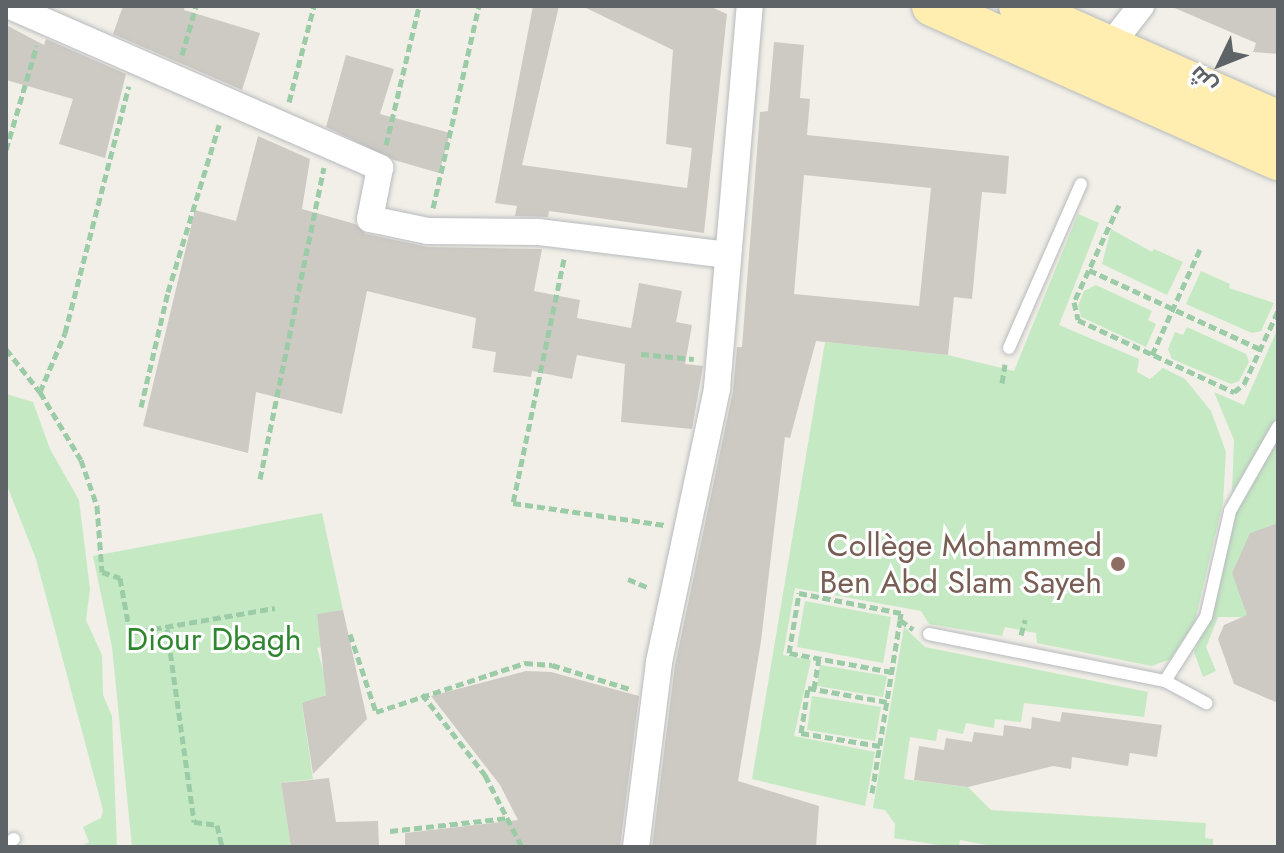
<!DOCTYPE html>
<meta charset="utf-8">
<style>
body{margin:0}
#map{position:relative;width:1284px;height:853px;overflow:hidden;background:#f1efe7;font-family:Jost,Cairo,sans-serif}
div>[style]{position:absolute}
.green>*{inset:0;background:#c5eac3}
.building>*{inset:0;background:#cdcac4}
.path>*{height:5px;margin-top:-2.5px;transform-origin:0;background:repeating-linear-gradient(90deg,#9bcca7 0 8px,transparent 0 12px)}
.roads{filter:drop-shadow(0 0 2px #b7babe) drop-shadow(0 0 2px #b7babe)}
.lane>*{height:12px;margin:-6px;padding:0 6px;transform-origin:6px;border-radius:6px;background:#fff}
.street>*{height:26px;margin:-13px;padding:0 13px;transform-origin:13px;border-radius:13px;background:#fff}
.primary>*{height:40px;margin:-20px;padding:0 20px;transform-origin:20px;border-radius:20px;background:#ffeeaf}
.dots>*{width:22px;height:22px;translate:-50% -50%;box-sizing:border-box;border:4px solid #fff;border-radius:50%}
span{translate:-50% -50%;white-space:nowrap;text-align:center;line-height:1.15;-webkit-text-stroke:6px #fff;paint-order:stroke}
.education-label{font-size:32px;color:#785e54}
.right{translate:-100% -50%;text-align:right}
.park-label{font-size:32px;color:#308630}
.frame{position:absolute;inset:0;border:8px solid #5e6368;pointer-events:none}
.north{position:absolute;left:1180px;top:24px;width:80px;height:80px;-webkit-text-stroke:6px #fff;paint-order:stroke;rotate:227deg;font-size:22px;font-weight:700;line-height:32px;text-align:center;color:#5e6368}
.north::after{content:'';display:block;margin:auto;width:28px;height:36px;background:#5e6368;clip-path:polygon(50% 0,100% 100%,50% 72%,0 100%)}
</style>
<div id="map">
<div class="green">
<i style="clip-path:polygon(1078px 214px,1099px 223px,1059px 325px,1139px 359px,1137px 372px,1150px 379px,1163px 368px,1185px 379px,1211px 411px,1226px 452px,1223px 502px,1195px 621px,1171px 659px,1152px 666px,1037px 643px,1036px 633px,1005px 627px,1002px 636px,929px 624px,921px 611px,795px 588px,783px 655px,811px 660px,794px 736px,875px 752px,865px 806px,752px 779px,825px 342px,948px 355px,1014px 371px)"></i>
<i style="clip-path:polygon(1111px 229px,1152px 252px,1154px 249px,1183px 262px,1167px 295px,1102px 264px)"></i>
<i style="clip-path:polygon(1201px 271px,1230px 284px,1229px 288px,1274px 303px,1261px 331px,1252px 333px,1186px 304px)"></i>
<i style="clip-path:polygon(1096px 285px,1152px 311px,1148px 320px,1156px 324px,1146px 347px,1081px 317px,1078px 306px,1084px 291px)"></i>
<i style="clip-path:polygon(1187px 327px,1246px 354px,1249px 362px,1239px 381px,1231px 384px,1172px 359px,1168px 349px,1175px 332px,1183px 335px)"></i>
<i style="clip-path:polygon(1278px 328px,1278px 414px,1232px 493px,1234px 440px,1214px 392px,1244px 405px)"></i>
<i style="clip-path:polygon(6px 394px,33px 402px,50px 449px,79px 500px,90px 589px,86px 620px,102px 655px,103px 695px,112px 716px,117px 847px,80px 847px,89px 842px,83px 827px,101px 818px,103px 810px,36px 559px,6px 483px)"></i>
<i style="clip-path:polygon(1278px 439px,1278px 523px,1250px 534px,1232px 573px,1261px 609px,1244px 617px,1218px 617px,1206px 647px,1216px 671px,1203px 677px,1194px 652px,1218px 595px,1233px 519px)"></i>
<i style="clip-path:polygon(322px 513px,343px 610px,317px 615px,322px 647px,317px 648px,330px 693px,302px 704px,313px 779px,281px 783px,291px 846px,313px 847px,132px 847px,112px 647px,93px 556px)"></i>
<i style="clip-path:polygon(805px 601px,891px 617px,883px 663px,797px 647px)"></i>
<i style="clip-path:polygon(904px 627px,925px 647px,1148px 692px,1144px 717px,1024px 703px,1021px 722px,995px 719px,994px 728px,966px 723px,963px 734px,938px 729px,936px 741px,910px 737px,904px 779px,968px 787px,991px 810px,1206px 823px,1205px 838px,1213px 839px,1213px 847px,997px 847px,960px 840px,959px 847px,951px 847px,894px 838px,895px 824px,885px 810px,873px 808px)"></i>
<i style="clip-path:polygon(820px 665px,887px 676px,883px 697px,817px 686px)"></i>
<i style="clip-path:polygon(812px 696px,881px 707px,875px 741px,807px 730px)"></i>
</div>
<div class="building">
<i style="clip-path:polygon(123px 6px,185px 6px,184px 10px,260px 33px,242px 90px,113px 34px)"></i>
<i style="clip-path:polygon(533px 6px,559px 6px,522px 165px,687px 188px,692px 148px,666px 144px,673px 50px,582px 6px,709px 6px,727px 14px,704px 233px,549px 211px,548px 217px,515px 216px,517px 206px,495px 203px)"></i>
<i style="clip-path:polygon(1170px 6px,1278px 6px,1278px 54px,1253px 52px,1256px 43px)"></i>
<i style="clip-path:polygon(6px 25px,44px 45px,46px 39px,126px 74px,105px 158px,59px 144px,73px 99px,6px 80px)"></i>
<i style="clip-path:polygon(evenodd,774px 42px,804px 45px,800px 98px,810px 99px,807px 135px,1009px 156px,1006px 194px,982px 192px,972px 299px,954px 297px,948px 355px,816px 341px,790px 438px,785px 437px,761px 641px,738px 781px,819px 806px,816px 847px,652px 847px,675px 665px,733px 391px,737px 347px,742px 347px,760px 112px,768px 111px,774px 42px,804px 175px,931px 188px,919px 306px,794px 294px,804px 175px)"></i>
<i style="clip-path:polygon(346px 55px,394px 69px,380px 114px,450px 133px,439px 173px,394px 160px,326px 127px)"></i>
<i style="clip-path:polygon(258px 136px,310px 159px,302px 209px,355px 224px,366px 234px,428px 247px,542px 249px,534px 291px,580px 300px,577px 318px,631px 328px,639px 283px,682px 291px,676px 322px,692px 325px,685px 364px,703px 366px,692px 429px,621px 422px,625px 364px,577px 355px,572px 379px,532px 371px,531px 377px,493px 372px,496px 352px,472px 348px,476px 318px,367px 291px,342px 414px,256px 392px,248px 453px,143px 426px,195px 210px,236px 221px)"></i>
<i style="clip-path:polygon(1278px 523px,1278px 703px,1234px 684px,1218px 639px,1224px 625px,1247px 615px,1232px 573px,1250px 533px)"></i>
<i style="clip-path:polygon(343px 610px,367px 719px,313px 774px,302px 703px,326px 695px,317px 614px)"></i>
<i style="clip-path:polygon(526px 671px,551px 672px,639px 696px,620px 847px,405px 847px,405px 833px,518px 820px,500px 785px,431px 696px)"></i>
<i style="clip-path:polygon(1062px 712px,1162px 725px,1157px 757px,1130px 753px,1128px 766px,1072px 757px,1071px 769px,1053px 766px,968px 787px,914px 780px,919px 746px,944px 750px,946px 738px,972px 742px,974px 732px,1003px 736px,1004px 725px,1031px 729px,1032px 717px,1060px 722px)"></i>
<i style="clip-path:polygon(329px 778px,336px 822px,378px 821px,379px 847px,291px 847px,281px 783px)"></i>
</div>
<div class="path">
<i style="left:182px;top:55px;width:51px;rotate:-74.1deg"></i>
<i style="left:289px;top:102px;width:99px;rotate:-75.4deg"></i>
<i style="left:386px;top:145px;width:143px;rotate:-76.6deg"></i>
<i style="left:6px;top:150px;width:109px;rotate:-73.6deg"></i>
<i style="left:1119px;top:205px;width:107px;rotate:114.9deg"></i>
<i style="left:1074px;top:302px;width:18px;rotate:77deg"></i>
<i style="left:1078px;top:320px;width:172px;rotate:24.8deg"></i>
<i style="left:1234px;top:392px;width:13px;rotate:-39deg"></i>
<i style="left:1244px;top:384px;width:81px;rotate:-65deg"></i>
<i style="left:433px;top:208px;width:207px;rotate:-77.2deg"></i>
<i style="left:564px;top:259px;width:249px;rotate:101.8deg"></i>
<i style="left:513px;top:503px;width:153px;rotate:8.3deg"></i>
<i style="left:1089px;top:270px;width:188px;rotate:24.8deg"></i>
<i style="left:6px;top:349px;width:55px;rotate:51.7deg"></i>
<i style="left:40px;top:392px;width:79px;rotate:58.9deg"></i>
<i style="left:81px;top:460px;width:49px;rotate:70.8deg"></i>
<i style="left:97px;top:506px;width:66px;rotate:85.7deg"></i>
<i style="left:102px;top:572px;width:19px;rotate:18deg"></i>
<i style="left:120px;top:578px;width:56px;rotate:79.7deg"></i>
<i style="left:130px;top:633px;width:147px;rotate:-9.8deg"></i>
<i style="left:641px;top:354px;width:53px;rotate:5.4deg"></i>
<i style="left:1152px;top:355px;width:119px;rotate:-65.6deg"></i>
<i style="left:1002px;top:383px;width:19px;rotate:-81deg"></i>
<i style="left:40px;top:392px;width:64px;rotate:-67deg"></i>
<i style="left:65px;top:333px;width:255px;rotate:-75.5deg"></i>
<i style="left:141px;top:407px;width:118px;rotate:-76.8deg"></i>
<i style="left:168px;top:292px;width:175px;rotate:-73deg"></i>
<i style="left:260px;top:479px;width:318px;rotate:-78.4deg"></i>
<i style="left:628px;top:579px;width:23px;rotate:23deg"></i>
<i style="left:167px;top:629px;width:195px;rotate:82deg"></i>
<i style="left:194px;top:822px;width:23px;rotate:7deg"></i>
<i style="left:217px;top:825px;width:23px;rotate:77deg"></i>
<i style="left:350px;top:634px;width:82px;rotate:71.6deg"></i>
<i style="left:376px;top:712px;width:157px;rotate:-18.2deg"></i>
<i style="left:525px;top:663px;width:27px;rotate:4deg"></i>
<i style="left:552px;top:665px;width:82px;rotate:17.1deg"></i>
<i style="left:1021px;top:635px;width:16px;rotate:-75deg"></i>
<i style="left:892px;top:672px;width:105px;rotate:-169.5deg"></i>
<i style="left:789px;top:653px;width:61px;rotate:-80.5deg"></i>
<i style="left:799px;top:593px;width:104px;rotate:11.1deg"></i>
<i style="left:901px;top:613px;width:7px;rotate:98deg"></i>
<i style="left:814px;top:689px;width:30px;rotate:-81deg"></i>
<i style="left:422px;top:694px;width:103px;rotate:52.1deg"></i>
<i style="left:485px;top:775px;width:81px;rotate:62.8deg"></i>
<i style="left:880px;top:746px;width:80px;rotate:-170.7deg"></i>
<i style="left:801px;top:733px;width:46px;rotate:-81.2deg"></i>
<i style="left:808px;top:688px;width:80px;rotate:10deg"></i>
<i style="left:872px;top:793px;width:175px;rotate:-80.8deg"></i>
<i style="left:900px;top:620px;width:16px;rotate:35deg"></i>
<i style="left:390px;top:831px;width:119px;rotate:-6.3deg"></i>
</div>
<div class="roads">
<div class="lane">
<i style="left:1009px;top:348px;width:179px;rotate:-66.3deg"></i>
<i style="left:929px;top:634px;width:241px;rotate:11.3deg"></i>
<i style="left:1165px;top:681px;width:47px;rotate:28.2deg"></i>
<i style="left:1165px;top:681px;width:76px;rotate:-57.4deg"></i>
<i style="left:1206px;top:617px;width:109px;rotate:-77.2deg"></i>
<i style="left:1230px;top:511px;width:97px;rotate:-60.3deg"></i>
<i style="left:6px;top:845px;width:10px;rotate:-37deg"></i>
</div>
<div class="street">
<i style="left:10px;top:6px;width:404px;rotate:23.6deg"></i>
<i style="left:380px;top:168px;width:52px;rotate:101.1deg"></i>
<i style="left:370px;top:219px;width:59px;rotate:11.7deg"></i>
<i style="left:428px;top:231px;width:110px;rotate:0.5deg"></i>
<i style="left:538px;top:232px;width:191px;rotate:6.9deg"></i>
<i style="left:1109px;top:47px;width:52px;rotate:-52deg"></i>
<i style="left:636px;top:847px;width:186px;rotate:-82.9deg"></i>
<i style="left:659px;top:662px;width:280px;rotate:-78deg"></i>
<i style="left:717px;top:388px;width:383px;rotate:-85.1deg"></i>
</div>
<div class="primary">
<i style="left:932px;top:6px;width:379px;rotate:24deg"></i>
<i style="left:1019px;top:6px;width:283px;rotate:23.9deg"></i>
</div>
</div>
<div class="dots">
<i style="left:1118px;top:564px;background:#8d6e63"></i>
</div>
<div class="education-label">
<span class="right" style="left:1102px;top:564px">Collège Mohammed<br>Ben Abd Slam Sayeh</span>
</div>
<div class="park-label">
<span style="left:214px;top:639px">Diour Dbagh</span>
</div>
<div class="frame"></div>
<div class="north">ش</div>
</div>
